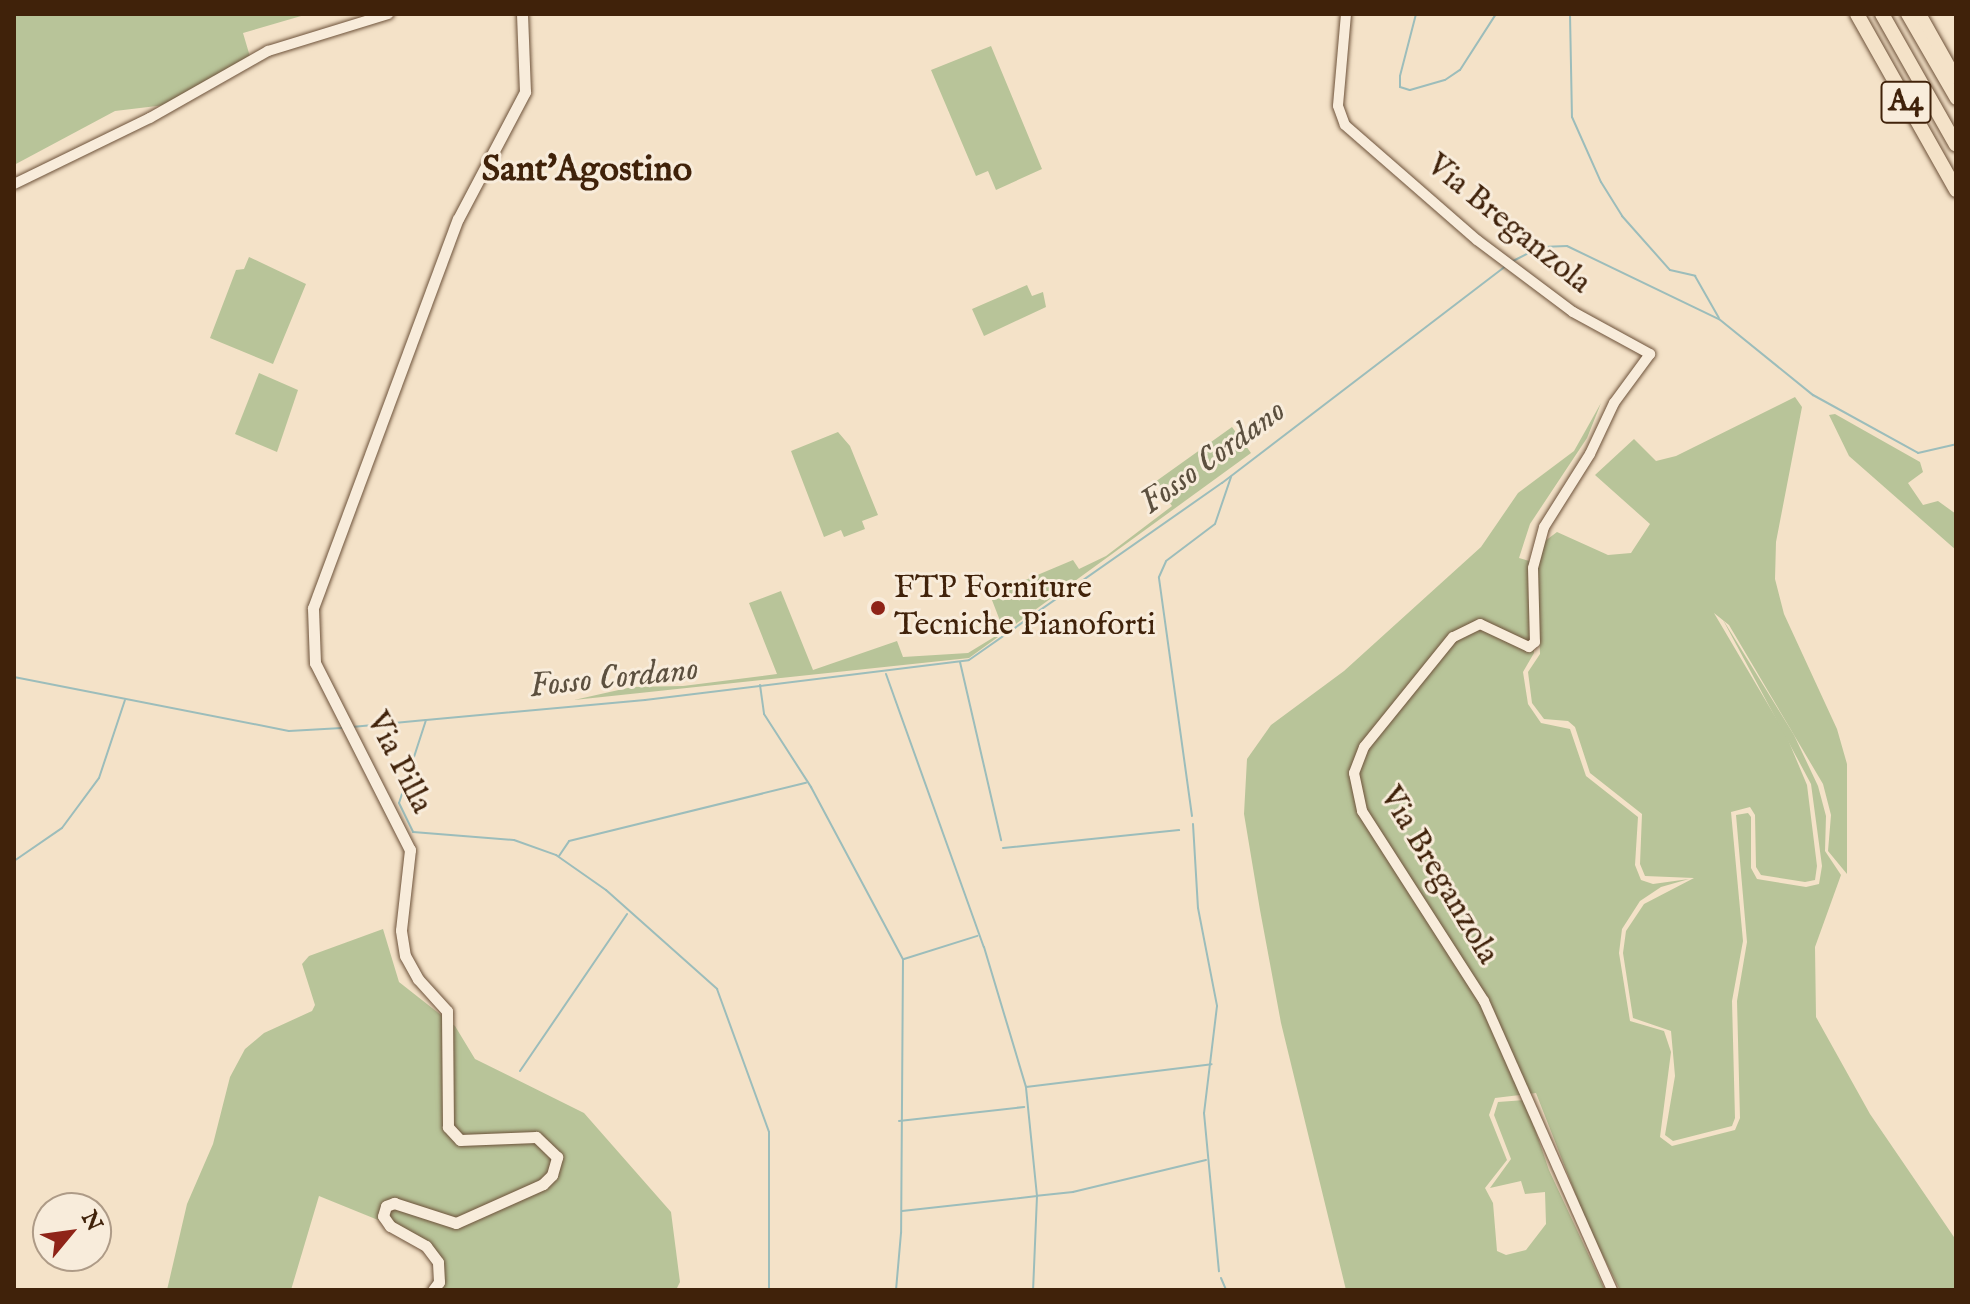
<!DOCTYPE html>
<style>
body{margin:0}
#map{position:relative;width:1970px;height:1304px;overflow:hidden;background:#f4e2c8;font-family:"IM FELL English",serif}
div>[style]{position:absolute}
.green>*{inset:0;background:#b8c499}
.stream>*{height:2px;margin:-1px;padding:0 1px;transform-origin:1px;border-radius:1px;background:#9cbdbb}
.roads{filter:drop-shadow(0 0 2px #6d523a) drop-shadow(0 0 2px #6d523a)}
.tertiary>*{height:10px;margin:-5px;padding:0 5px;transform-origin:5px;border-radius:5px;background:#f8ecdb}
.secondary>*{height:11px;margin:-5.5px;padding:0 5.5px;transform-origin:5.5px;border-radius:5.5px;background:#f8ecdb}
.trunk>*{height:12px;margin:-6px;padding:0 6px;transform-origin:6px;border-radius:6px;background:#f4e2c8}
.motorway>*{height:14px;margin:-7px;padding:0 7px;transform-origin:7px;border-radius:7px;background:#f4e2c8}
.dots>*{width:22px;height:22px;translate:-50% -50%;box-sizing:border-box;border:4px solid #f8ecdb;border-radius:50%}
span{translate:-50% -50%;white-space:nowrap;text-align:center;line-height:1.15;-webkit-text-stroke:6px #f8ecdb;paint-order:stroke}
.shield-label span{padding:2px 6px;background:#f8ecdb;border:2px solid;border-radius:6px;-webkit-text-stroke-width:0}
.shield-label{font-size:30px;color:#40220a;font-weight:700}
.street-label{font-size:32px;color:#40220a}
.poi-label{font-size:32px;color:#40220a}
.left{translate:0 -50%;text-align:left}
.water-label{font-size:34px;color:#5c503f;font-style:italic}
.quarter-label{font-size:36px;color:#40220a;font-weight:700}
.frame{position:absolute;inset:0;border:16px solid #40220a;pointer-events:none}
.north{position:absolute;left:32px;top:1192px;width:80px;height:80px;box-sizing:border-box;background:#f8ecdb;border:2px solid #ae9b87;border-radius:50%;rotate:61deg;font-size:22px;font-weight:700;line-height:32px;text-align:center;color:#40220a}
.north::after{content:'';display:block;margin:auto;width:28px;height:36px;background:#8f2418;clip-path:polygon(50% 0,100% 100%,50% 72%,0 100%)}
</style>
<div id="map">
<div class="green">
<i style="clip-path:polygon(14px 14px,308px 14px,243px 33px,251px 60px,165px 105px,115px 111px,14px 165px)"></i>
<i style="clip-path:polygon(991px 46px,1042px 169px,996px 190px,988px 171px,976px 176px,931px 70px)"></i>
<i style="clip-path:polygon(249px 257px,306px 284px,273px 364px,210px 338px,236px 270px,244px 269px)"></i>
<i style="clip-path:polygon(1027px 285px,1032px 296px,1043px 292px,1046px 307px,984px 336px,972px 309px)"></i>
<i style="clip-path:polygon(259px 373px,298px 390px,277px 452px,235px 434px)"></i>
<i style="clip-path:polygon(1795px 397px,1802px 407px,1776px 542px,1775px 579px,1784px 614px,1837px 729px,1847px 764px,1847px 874px,1828px 851px,1831px 815px,1823px 784px,1729px 625px,1714px 613px,1786px 735px,1807px 785px,1817px 866px,1815px 880px,1805px 882px,1761px 875px,1756px 867px,1755px 815px,1750px 807px,1731px 812px,1743px 941px,1732px 1001px,1735px 1118px,1732px 1126px,1673px 1141px,1665px 1135px,1675px 1076px,1671px 1031px,1633px 1018px,1623px 953px,1626px 931px,1644px 904px,1694px 878px,1645px 876px,1640px 864px,1642px 814px,1590px 773px,1575px 727px,1568px 721px,1544px 719px,1532px 703px,1528px 672px,1540px 654px,1537px 568px,1545px 541px,1557px 532px,1608px 555px,1631px 553px,1650px 524px,1595px 475px,1634px 439px,1656px 461px,1676px 456px)"></i>
<i style="clip-path:polygon(1601px 403px,1587px 438px,1530px 524px,1519px 558px,1533px 562px,1534px 653px,1523px 672px,1528px 704px,1541px 723px,1570px 729px,1586px 776px,1638px 817px,1635px 865px,1641px 880px,1653px 884px,1689px 879px,1661px 887px,1640px 901px,1622px 929px,1619px 953px,1630px 1021px,1664px 1031px,1671px 1052px,1660px 1137px,1672px 1146px,1735px 1130px,1740px 1118px,1737px 1001px,1747px 942px,1736px 815px,1748px 813px,1751px 817px,1751px 868px,1757px 879px,1806px 887px,1819px 884px,1822px 866px,1811px 784px,1722px 618px,1794px 735px,1818px 786px,1826px 816px,1825px 851px,1841px 875px,1815px 947px,1816px 1017px,1870px 1114px,1956px 1240px,1956px 1290px,1620px 1290px,1588px 1226px,1536px 1093px,1495px 1098px,1489px 1115px,1507px 1160px,1485px 1188px,1493px 1203px,1497px 1251px,1506px 1255px,1526px 1250px,1546px 1224px,1545px 1192px,1525px 1194px,1521px 1181px,1490px 1188px,1511px 1159px,1494px 1115px,1498px 1102px,1525px 1100px,1549px 1170px,1605px 1290px,1346px 1290px,1281px 1023px,1260px 910px,1244px 814px,1247px 759px,1271px 725px,1344px 671px,1481px 547px,1518px 493px,1574px 451px)"></i>
<i style="clip-path:polygon(1835px 414px,1920px 462px,1923px 472px,1908px 483px,1923px 505px,1938px 501px,1956px 514px,1956px 550px,1849px 456px,1829px 415px)"></i>
<i style="clip-path:polygon(1232px 427px,1251px 453px,969px 658px,574px 700px,632px 687px,683px 686px,777px 674px,749px 603px,781px 591px,813px 670px,897px 641px,903px 657px,968px 653px,1004px 631px,990px 595px,1073px 560px,1079px 569px,1106px 556px,1172px 506px,1155px 482px)"></i>
<i style="clip-path:polygon(838px 432px,850px 446px,878px 515px,862px 521px,865px 529px,844px 537px,841px 530px,824px 537px,791px 451px)"></i>
<i style="clip-path:polygon(383px 929px,399px 982px,455px 1026px,475px 1059px,584px 1113px,671px 1212px,680px 1282px,676px 1290px,428px 1290px,438px 1273px,424px 1248px,383px 1222px,319px 1196px,291px 1290px,167px 1290px,187px 1204px,213px 1144px,230px 1077px,245px 1049px,264px 1033px,312px 1011px,315px 1005px,302px 964px,309px 956px)"></i>
</div>
<div class="stream">
<i style="left:1416px;top:14px;width:64px;rotate:104.5deg"></i>
<i style="left:1400px;top:76px;width:11px;rotate:90deg"></i>
<i style="left:1400px;top:87px;width:10px;rotate:17deg"></i>
<i style="left:1410px;top:90px;width:36px;rotate:-16deg"></i>
<i style="left:1445px;top:80px;width:18px;rotate:-34deg"></i>
<i style="left:1460px;top:70px;width:67px;rotate:-57.3deg"></i>
<i style="left:1570px;top:14px;width:103px;rotate:88.9deg"></i>
<i style="left:1572px;top:117px;width:71px;rotate:66deg"></i>
<i style="left:1601px;top:182px;width:40px;rotate:58deg"></i>
<i style="left:1622px;top:216px;width:72px;rotate:48.4deg"></i>
<i style="left:1670px;top:270px;width:26px;rotate:13deg"></i>
<i style="left:1695px;top:276px;width:48px;rotate:60.3deg"></i>
<i style="left:1513px;top:261px;width:31px;rotate:-27deg"></i>
<i style="left:1541px;top:247px;width:26px;rotate:-2deg"></i>
<i style="left:1567px;top:246px;width:169px;rotate:25.7deg"></i>
<i style="left:1719px;top:319px;width:121px;rotate:39deg"></i>
<i style="left:1813px;top:395px;width:120px;rotate:28.9deg"></i>
<i style="left:1918px;top:453px;width:39px;rotate:-13deg"></i>
<i style="left:960px;top:662px;width:183px;rotate:77deg"></i>
<i style="left:886px;top:674px;width:290px;rotate:70.3deg"></i>
<i style="left:984px;top:947px;width:146px;rotate:73.3deg"></i>
<i style="left:14px;top:677px;width:280px;rotate:11.1deg"></i>
<i style="left:289px;top:731px;width:53px;rotate:-3.2deg"></i>
<i style="left:760px;top:685px;width:29px;rotate:82deg"></i>
<i style="left:764px;top:714px;width:87px;rotate:57.2deg"></i>
<i style="left:811px;top:787px;width:195px;rotate:61.9deg"></i>
<i style="left:903px;top:959px;width:274px;rotate:90.4deg"></i>
<i style="left:901px;top:1233px;width:57px;rotate:95deg"></i>
<i style="left:426px;top:720px;width:220px;rotate:-5.2deg"></i>
<i style="left:645px;top:700px;width:326px;rotate:-7deg"></i>
<i style="left:969px;top:660px;width:309px;rotate:-35deg"></i>
<i style="left:1222px;top:483px;width:356px;rotate:-37.4deg"></i>
<i style="left:352px;top:727px;width:74px;rotate:-5.4deg"></i>
<i style="left:426px;top:720px;width:87px;rotate:108deg"></i>
<i style="left:399px;top:803px;width:32px;rotate:64deg"></i>
<i style="left:413px;top:832px;width:101px;rotate:4.5deg"></i>
<i style="left:514px;top:840px;width:45px;rotate:19.7deg"></i>
<i style="left:556px;top:855px;width:61px;rotate:35deg"></i>
<i style="left:606px;top:890px;width:149px;rotate:41.7deg"></i>
<i style="left:717px;top:989px;width:152px;rotate:70deg"></i>
<i style="left:769px;top:1132px;width:158px;rotate:90deg"></i>
<i style="left:1192px;top:816px;width:241px;rotate:-97.9deg"></i>
<i style="left:1159px;top:577px;width:17px;rotate:-66deg"></i>
<i style="left:1166px;top:561px;width:61px;rotate:-37.1deg"></i>
<i style="left:1215px;top:524px;width:50px;rotate:-71.2deg"></i>
<i style="left:1193px;top:824px;width:84px;rotate:86.6deg"></i>
<i style="left:1198px;top:908px;width:100px;rotate:79deg"></i>
<i style="left:1217px;top:1006px;width:108px;rotate:96.9deg"></i>
<i style="left:1204px;top:1113px;width:159px;rotate:84.6deg"></i>
<i style="left:1003px;top:848px;width:177px;rotate:-5.8deg"></i>
<i style="left:559px;top:856px;width:18px;rotate:-56deg"></i>
<i style="left:569px;top:841px;width:244px;rotate:-13.8deg"></i>
<i style="left:14px;top:861px;width:58px;rotate:-34.5deg"></i>
<i style="left:62px;top:828px;width:62px;rotate:-53.5deg"></i>
<i style="left:99px;top:778px;width:82px;rotate:-71.6deg"></i>
<i style="left:904px;top:959px;width:77px;rotate:-17.5deg"></i>
<i style="left:520px;top:1071px;width:190px;rotate:-55.7deg"></i>
<i style="left:899px;top:1121px;width:126px;rotate:-6.4deg"></i>
<i style="left:1206px;top:1160px;width:137px;rotate:166.5deg"></i>
<i style="left:1073px;top:1192px;width:36px;rotate:174deg"></i>
<i style="left:1037px;top:1196px;width:110px;rotate:-95.8deg"></i>
<i style="left:1026px;top:1087px;width:187px;rotate:-7deg"></i>
<i style="left:902px;top:1211px;width:136px;rotate:-6.3deg"></i>
<i style="left:1037px;top:1196px;width:94px;rotate:92.4deg"></i>
<i style="left:1221px;top:1278px;width:13px;rotate:67deg"></i>
</div>
<div class="roads">
<div class="tertiary">
<i style="left:1346px;top:14px;width:92px;rotate:95deg"></i>
<i style="left:1338px;top:106px;width:20px;rotate:70deg"></i>
<i style="left:1345px;top:125px;width:175px;rotate:41.1deg"></i>
<i style="left:1477px;top:240px;width:120px;rotate:36.9deg"></i>
<i style="left:1573px;top:312px;width:88px;rotate:28.6deg"></i>
<i style="left:1650px;top:354px;width:61px;rotate:126.3deg"></i>
<i style="left:1614px;top:403px;width:56px;rotate:115.2deg"></i>
<i style="left:1590px;top:454px;width:86px;rotate:122.2deg"></i>
<i style="left:1544px;top:527px;width:42px;rotate:105deg"></i>
<i style="left:1533px;top:568px;width:74px;rotate:88.5deg"></i>
<i style="left:1535px;top:642px;width:8px;rotate:140deg"></i>
<i style="left:1529px;top:647px;width:54px;rotate:-154.9deg"></i>
<i style="left:1480px;top:624px;width:30px;rotate:154deg"></i>
<i style="left:1453px;top:637px;width:141px;rotate:129deg"></i>
<i style="left:1364px;top:747px;width:28px;rotate:111deg"></i>
<i style="left:1354px;top:773px;width:39px;rotate:78deg"></i>
<i style="left:1362px;top:811px;width:226px;rotate:57.3deg"></i>
<i style="left:1484px;top:1001px;width:316px;rotate:66.1deg"></i>
<i style="left:14px;top:184px;width:151px;rotate:-25.9deg"></i>
<i style="left:150px;top:118px;width:136px;rotate:-29.6deg"></i>
<i style="left:268px;top:51px;width:126px;rotate:-17.1deg"></i>
</div>
<div class="secondary">
<i style="left:433px;top:1290px;width:10px;rotate:-53deg"></i>
<i style="left:439px;top:1282px;width:20px;rotate:-93deg"></i>
<i style="left:438px;top:1262px;width:20px;rotate:-127deg"></i>
<i style="left:426px;top:1246px;width:41px;rotate:-150.9deg"></i>
<i style="left:390px;top:1226px;width:12px;rotate:-125deg"></i>
<i style="left:383px;top:1216px;width:10px;rotate:-73deg"></i>
<i style="left:386px;top:1206px;width:9px;rotate:-21deg"></i>
<i style="left:394px;top:1203px;width:65px;rotate:17.9deg"></i>
<i style="left:456px;top:1223px;width:95px;rotate:-24.1deg"></i>
<i style="left:543px;top:1184px;width:13px;rotate:-45deg"></i>
<i style="left:552px;top:1175px;width:19px;rotate:-74deg"></i>
<i style="left:557px;top:1157px;width:29px;rotate:-136deg"></i>
<i style="left:536px;top:1137px;width:76px;rotate:177.7deg"></i>
<i style="left:460px;top:1140px;width:18px;rotate:-133deg"></i>
<i style="left:448px;top:1127px;width:116px;rotate:-90.5deg"></i>
<i style="left:447px;top:1011px;width:43px;rotate:-132.2deg"></i>
<i style="left:418px;top:979px;width:26px;rotate:-119deg"></i>
<i style="left:405px;top:956px;width:26px;rotate:-99deg"></i>
<i style="left:401px;top:930px;width:81px;rotate:-83.6deg"></i>
<i style="left:410px;top:850px;width:210px;rotate:-116.9deg"></i>
<i style="left:315px;top:663px;width:55px;rotate:-92.1deg"></i>
<i style="left:313px;top:608px;width:415px;rotate:-69.6deg"></i>
<i style="left:458px;top:219px;width:144px;rotate:-62.2deg"></i>
<i style="left:525px;top:92px;width:78px;rotate:-92.2deg"></i>
</div>
<div class="trunk">
<i style="left:1907px;top:14px;width:98px;rotate:60deg"></i>
<i style="left:1920px;top:14px;width:73px;rotate:60.6deg"></i>
</div>
<div class="motorway">
<i style="left:1857px;top:14px;width:202px;rotate:60.6deg"></i>
<i style="left:1882px;top:14px;width:150px;rotate:60.5deg"></i>
</div>
</div>
<div class="dots">
<i style="left:878px;top:608px;background:#8f2418"></i>
</div>
<div class="shield-label">
<span style="left:1906px;top:102px">A4</span>
</div>
<div class="street-label">
<span style="left:1508px;top:225px;rotate:39deg">Via Breganzola</span>
<span style="left:398px;top:763px;rotate:63deg">Via Pilla</span>
<span style="left:1438px;top:876px;rotate:59deg">Via Breganzola</span>
</div>
<div class="poi-label">
<span class="left" style="left:894px;top:608px">FTP Forniture<br>Tecniche Pianoforti</span>
</div>
<div class="water-label">
<span style="left:1213px;top:457px;rotate:-36deg">Fosso Cordano</span>
<span style="left:614px;top:678px;rotate:-6deg">Fosso Cordano</span>
</div>
<div class="quarter-label">
<span style="left:587px;top:171px">Sant'Agostino</span>
</div>
<div class="frame"></div>
<div class="north">N</div>
</div>
